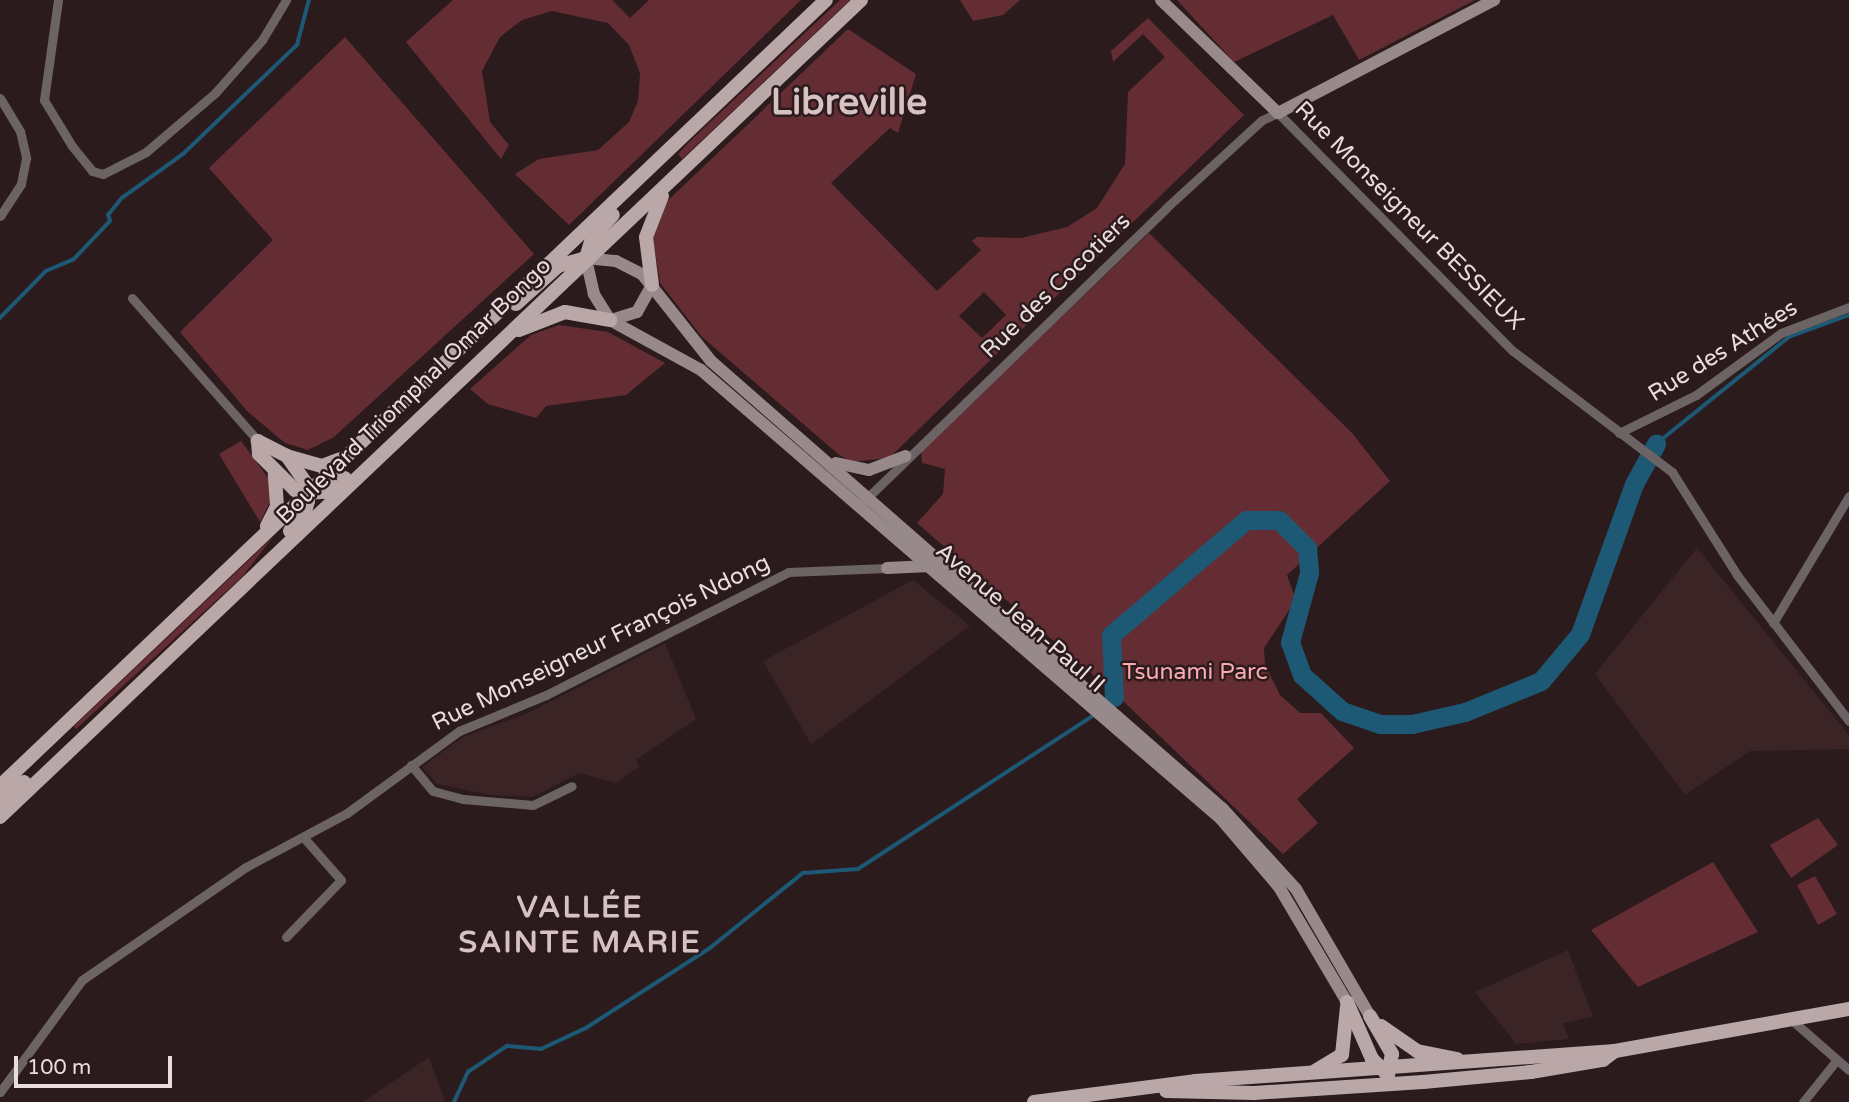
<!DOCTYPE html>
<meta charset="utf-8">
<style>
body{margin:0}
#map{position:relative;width:1849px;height:1102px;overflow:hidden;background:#2b1b1c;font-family:"Varela Round",sans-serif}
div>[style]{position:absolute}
.built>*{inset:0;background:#3b2426}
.green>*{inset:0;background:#632d33}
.stream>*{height:3.5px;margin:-1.75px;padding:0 1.75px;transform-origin:1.75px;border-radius:1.75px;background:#1d5875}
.river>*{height:19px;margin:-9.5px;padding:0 9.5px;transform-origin:9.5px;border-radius:9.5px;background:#1d5875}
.street>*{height:9px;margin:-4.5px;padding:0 4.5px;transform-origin:4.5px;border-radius:4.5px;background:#6c6364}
.secondary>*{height:12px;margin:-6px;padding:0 6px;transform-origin:6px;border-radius:6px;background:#988a8a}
.primary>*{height:14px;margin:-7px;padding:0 7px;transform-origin:7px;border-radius:7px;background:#baa7a8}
span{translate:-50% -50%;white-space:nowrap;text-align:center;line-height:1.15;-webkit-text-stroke:5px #2b1b1c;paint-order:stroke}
.street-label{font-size:23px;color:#e9ddde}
.park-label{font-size:23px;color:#faaab0}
.district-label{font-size:30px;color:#d8c1c2;font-weight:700;letter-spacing:2px}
.town-label{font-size:37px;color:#d8c1c2;font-weight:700}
.scale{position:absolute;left:14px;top:1056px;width:158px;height:32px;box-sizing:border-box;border:4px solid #e9ddde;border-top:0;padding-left:9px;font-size:21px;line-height:24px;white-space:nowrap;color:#e9ddde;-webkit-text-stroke:5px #2b1b1c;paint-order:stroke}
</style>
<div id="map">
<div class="built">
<i style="clip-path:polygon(1697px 548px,1849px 735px,1849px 749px,1750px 751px,1685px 795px,1595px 674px)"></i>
<i style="clip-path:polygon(913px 580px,970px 626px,811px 744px,763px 661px)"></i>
<i style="clip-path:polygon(665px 643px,696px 719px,636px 760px,639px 767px,616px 783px,579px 773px,533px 797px,491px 795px,437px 784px,422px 767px,463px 737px,526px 714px)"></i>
<i style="clip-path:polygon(1568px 950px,1593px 1017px,1563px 1023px,1569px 1039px,1516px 1044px,1475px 992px)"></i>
<i style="clip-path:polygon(429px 1057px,445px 1102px,363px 1102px)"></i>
</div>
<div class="green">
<i style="clip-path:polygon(453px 0,612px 0,630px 18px,649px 0,801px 0,569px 225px,515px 174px,539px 159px,598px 150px,629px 122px,638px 101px,640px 73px,629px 45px,608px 23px,552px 11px,522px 20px,500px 37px,482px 71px,490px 122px,509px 145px,501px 159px,406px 42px)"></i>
<i style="clip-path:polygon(840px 0,850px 0,682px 159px,678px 154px,689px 142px)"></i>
<i style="clip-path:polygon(960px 0,1020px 0,1003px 15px,973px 21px)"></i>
<i style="clip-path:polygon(1177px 0,1475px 0,1359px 60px,1333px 15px,1234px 62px)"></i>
<i style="clip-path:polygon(evenodd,1148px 18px,1244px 115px,889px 458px,851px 462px,838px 454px,702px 337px,660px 283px,652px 233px,661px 207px,848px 29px,916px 74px,898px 133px,890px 128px,831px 183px,937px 291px,981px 250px,972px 241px,977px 237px,1021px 238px,1067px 227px,1097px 208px,1125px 164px,1128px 92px,1165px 57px,1143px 34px,1113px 62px,1111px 51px,1148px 18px,984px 292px,1006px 315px,982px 338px,959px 316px,984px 292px)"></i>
<i style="clip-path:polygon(345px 37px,534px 254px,334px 437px,308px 450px,285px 443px,248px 412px,180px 332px,273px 240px,209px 168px)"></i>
<i style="clip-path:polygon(1149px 233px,1352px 433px,1390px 481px,1287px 575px,1296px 600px,1264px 648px,1265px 665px,1280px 695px,1300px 713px,1321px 713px,1354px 748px,1297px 799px,1318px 823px,1283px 854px,1122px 700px,917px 523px,943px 494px,945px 469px,922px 463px,921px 452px)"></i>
<i style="clip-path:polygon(559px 325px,608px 332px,665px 363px,626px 395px,546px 406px,536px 418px,488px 404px,470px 389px,531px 335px)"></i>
<i style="clip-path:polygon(241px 441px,269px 479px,270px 502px,260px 522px,219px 454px)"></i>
<i style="clip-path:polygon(273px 537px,242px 577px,76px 729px,74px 726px)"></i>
<i style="clip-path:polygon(1818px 818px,1838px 845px,1791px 878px,1770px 845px)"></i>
<i style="clip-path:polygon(1713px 862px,1758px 932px,1638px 987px,1591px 930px)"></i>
<i style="clip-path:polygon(1815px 876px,1837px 914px,1818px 925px,1797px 885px)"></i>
</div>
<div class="stream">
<i style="left:0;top:318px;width:66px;rotate:-45.6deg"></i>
<i style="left:46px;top:271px;width:30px;rotate:-23deg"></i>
<i style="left:74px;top:259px;width:52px;rotate:-46.5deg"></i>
<i style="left:110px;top:221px;width:6px;rotate:-108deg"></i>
<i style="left:108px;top:215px;width:22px;rotate:-51deg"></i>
<i style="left:122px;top:198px;width:75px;rotate:-35.8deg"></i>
<i style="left:183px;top:154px;width:158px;rotate:-43.7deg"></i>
<i style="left:297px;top:45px;width:47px;rotate:-75.1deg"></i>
<i style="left:1656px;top:444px;width:171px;rotate:-38.8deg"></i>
<i style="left:1789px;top:337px;width:64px;rotate:-20.1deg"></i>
<i style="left:1107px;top:704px;width:10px;rotate:-45deg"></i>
<i style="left:454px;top:1102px;width:33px;rotate:-65deg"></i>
<i style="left:468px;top:1072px;width:47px;rotate:-33.7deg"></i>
<i style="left:507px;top:1046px;width:34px;rotate:5deg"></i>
<i style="left:541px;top:1049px;width:50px;rotate:-25deg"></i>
<i style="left:586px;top:1028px;width:148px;rotate:-32.8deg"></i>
<i style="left:710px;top:948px;width:119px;rotate:-38.9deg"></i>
<i style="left:803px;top:873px;width:55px;rotate:-4.2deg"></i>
<i style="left:858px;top:869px;width:284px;rotate:-33.1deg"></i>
</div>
<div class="river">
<i style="left:1114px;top:697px;width:62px;rotate:-92.8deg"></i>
<i style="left:1111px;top:635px;width:177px;rotate:-40.4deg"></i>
<i style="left:1246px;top:520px;width:33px"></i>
<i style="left:1279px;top:520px;width:40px;rotate:45deg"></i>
<i style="left:1307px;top:548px;width:25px;rotate:85deg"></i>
<i style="left:1309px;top:573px;width:72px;rotate:105.4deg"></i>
<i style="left:1290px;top:642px;width:35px;rotate:70deg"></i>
<i style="left:1302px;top:675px;width:54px;rotate:42deg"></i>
<i style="left:1342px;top:711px;width:40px;rotate:18.9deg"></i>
<i style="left:1380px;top:724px;width:32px"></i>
<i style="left:1412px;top:724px;width:54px;rotate:-12.8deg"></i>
<i style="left:1465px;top:712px;width:82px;rotate:-22.2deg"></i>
<i style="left:1541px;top:681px;width:61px;rotate:-50.3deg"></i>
<i style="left:1580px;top:634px;width:159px;rotate:-70.2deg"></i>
<i style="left:1634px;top:484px;width:46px;rotate:-61.2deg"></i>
</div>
<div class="street">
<i style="left:58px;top:0;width:101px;rotate:98deg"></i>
<i style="left:44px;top:100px;width:54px;rotate:58.7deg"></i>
<i style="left:72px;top:146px;width:32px;rotate:51deg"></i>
<i style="left:92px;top:171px;width:11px;rotate:15deg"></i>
<i style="left:103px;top:174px;width:48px;rotate:-27.1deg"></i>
<i style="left:146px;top:152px;width:91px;rotate:-40.5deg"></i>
<i style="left:215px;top:93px;width:71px;rotate:-48.4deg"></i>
<i style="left:262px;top:40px;width:47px;rotate:-59deg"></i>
<i style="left:0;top:98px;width:39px;rotate:59deg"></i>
<i style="left:20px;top:131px;width:28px;rotate:77deg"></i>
<i style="left:26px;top:158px;width:26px;rotate:101deg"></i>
<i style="left:21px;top:184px;width:38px;rotate:123deg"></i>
<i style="left:132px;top:298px;width:191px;rotate:48.6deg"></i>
<i style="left:1619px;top:433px;width:86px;rotate:-26.3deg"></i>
<i style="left:1696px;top:395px;width:105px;rotate:-36.1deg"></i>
<i style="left:1781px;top:333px;width:73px;rotate:-20.9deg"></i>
<i style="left:865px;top:500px;width:419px;rotate:-44.1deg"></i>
<i style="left:1166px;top:208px;width:130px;rotate:-42.5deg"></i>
<i style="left:1262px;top:120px;width:17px;rotate:-24deg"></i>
<i style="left:1278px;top:113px;width:334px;rotate:45.4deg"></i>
<i style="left:1513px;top:351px;width:200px;rotate:37.3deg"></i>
<i style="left:1672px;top:472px;width:122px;rotate:57.7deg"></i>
<i style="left:1737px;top:575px;width:184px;rotate:52.5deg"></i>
<i style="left:1773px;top:623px;width:148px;rotate:-59.1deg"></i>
<i style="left:411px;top:765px;width:34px;rotate:50deg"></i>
<i style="left:433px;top:791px;width:31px;rotate:15deg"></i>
<i style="left:463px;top:799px;width:70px;rotate:4.9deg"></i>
<i style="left:533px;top:805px;width:43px;rotate:-26deg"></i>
<i style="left:286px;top:937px;width:79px;rotate:-46deg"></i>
<i style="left:341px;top:880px;width:55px;rotate:-131.3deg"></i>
<i style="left:1794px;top:1022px;width:73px;rotate:41.1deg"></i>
<i style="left:0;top:1092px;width:139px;rotate:-53.8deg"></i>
<i style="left:82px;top:980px;width:199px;rotate:-34.6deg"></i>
<i style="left:246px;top:867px;width:115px;rotate:-28.1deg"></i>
<i style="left:347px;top:813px;width:139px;rotate:-36.2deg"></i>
<i style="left:459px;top:731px;width:94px;rotate:-22.5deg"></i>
<i style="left:546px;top:695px;width:271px;rotate:-26.9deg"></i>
<i style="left:788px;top:572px;width:99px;rotate:-2.3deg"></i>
<i style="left:1803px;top:1102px;width:51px;rotate:-51.3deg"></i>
</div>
<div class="secondary">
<i style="left:1161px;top:0;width:163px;rotate:44deg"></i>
<i style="left:1278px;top:113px;width:244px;rotate:-27.6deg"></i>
<i style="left:611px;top:320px;width:27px;rotate:-17deg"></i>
<i style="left:637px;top:312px;width:31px;rotate:-61deg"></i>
<i style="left:836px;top:463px;width:34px;rotate:12deg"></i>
<i style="left:869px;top:470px;width:39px;rotate:-21deg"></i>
<i style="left:887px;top:568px;width:43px;rotate:-2.7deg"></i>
<i style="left:1347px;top:1002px;width:134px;rotate:-120.6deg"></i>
<i style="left:1279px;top:887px;width:89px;rotate:-130.5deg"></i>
<i style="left:1221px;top:819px;width:687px;rotate:-139.19deg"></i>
<i style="left:701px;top:370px;width:104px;rotate:-151.2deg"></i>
<i style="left:610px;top:320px;width:31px;rotate:-122deg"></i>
<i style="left:594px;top:294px;width:37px;rotate:-103deg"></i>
<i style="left:586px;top:258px;width:30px;rotate:6deg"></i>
<i style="left:616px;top:261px;width:29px;rotate:27deg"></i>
<i style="left:642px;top:274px;width:111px;rotate:51.6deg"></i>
<i style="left:711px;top:361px;width:680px;rotate:41.19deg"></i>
<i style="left:1223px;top:809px;width:108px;rotate:47.6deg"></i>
<i style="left:1296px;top:889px;width:147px;rotate:59.8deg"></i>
</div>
<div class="primary">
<i style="left:652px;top:285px;width:48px;rotate:-97.1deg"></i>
<i style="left:646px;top:237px;width:44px;rotate:-68.7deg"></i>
<i style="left:516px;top:304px;width:57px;rotate:-42.1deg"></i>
<i style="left:558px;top:266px;width:29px;rotate:-16deg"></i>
<i style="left:586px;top:258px;width:21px;rotate:-73deg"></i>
<i style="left:592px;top:238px;width:31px;rotate:-48deg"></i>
<i style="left:519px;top:330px;width:49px;rotate:-21.4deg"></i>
<i style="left:565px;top:312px;width:46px;rotate:10.1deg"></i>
<i style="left:290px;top:457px;width:33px;rotate:16deg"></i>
<i style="left:322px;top:466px;width:19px;rotate:-21deg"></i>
<i style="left:267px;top:526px;width:22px;rotate:-63deg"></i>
<i style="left:277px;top:506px;width:32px;rotate:-94deg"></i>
<i style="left:290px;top:531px;width:28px;rotate:-55deg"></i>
<i style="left:306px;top:508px;width:7px;rotate:-74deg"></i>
<i style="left:308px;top:501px;width:15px;rotate:-90deg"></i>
<i style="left:308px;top:486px;width:37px;rotate:-125deg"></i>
<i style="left:287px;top:456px;width:33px;rotate:-153deg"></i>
<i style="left:258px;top:441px;width:13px;rotate:86deg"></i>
<i style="left:259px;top:454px;width:51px;rotate:45deg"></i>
<i style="left:295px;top:490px;width:13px;rotate:13deg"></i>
<i style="left:308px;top:493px;width:16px;rotate:-4deg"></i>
<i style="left:324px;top:492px;width:25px;rotate:-34deg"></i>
<i style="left:0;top:786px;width:1140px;rotate:-43.58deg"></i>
<i style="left:0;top:800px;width:30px;rotate:-37deg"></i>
<i style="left:0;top:817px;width:1187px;rotate:-43.5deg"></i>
<i style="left:1347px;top:1002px;width:62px;rotate:66.3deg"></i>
<i style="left:1372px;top:1059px;width:23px;rotate:45deg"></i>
<i style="left:1370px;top:1016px;width:44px;rotate:59.9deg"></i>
<i style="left:1392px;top:1054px;width:24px;rotate:102deg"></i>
<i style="left:1381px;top:1026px;width:44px;rotate:34.8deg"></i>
<i style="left:1417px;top:1051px;width:41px;rotate:11.3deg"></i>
<i style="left:1315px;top:1071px;width:31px;rotate:-31deg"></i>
<i style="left:1342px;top:1055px;width:48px;rotate:-84.1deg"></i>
<i style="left:1166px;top:1091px;width:88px;rotate:1.3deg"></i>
<i style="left:1254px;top:1093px;width:169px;rotate:-3.7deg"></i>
<i style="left:1423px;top:1082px;width:108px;rotate:-5.3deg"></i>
<i style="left:1531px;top:1072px;width:73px;rotate:-9.5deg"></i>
<i style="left:1603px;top:1060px;width:15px;rotate:-37deg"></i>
<i style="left:1034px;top:1102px;width:162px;rotate:-7.4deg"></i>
<i style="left:1195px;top:1081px;width:421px;rotate:-4.1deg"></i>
<i style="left:1615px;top:1051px;width:238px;rotate:-10.2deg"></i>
</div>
<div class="street-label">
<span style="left:1409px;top:216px;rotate:45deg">Rue Monseigneur BESSIEUX</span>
<span style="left:1056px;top:286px;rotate:-44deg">Rue des Cocotiers</span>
<span style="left:1723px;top:351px;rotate:-32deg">Rue des Athées</span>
<span style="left:414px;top:391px;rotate:-44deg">Boulevard Triomphal Omar Bongo</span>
<span style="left:1020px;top:618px;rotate:41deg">Avenue Jean-Paul II</span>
<span style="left:601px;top:643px;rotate:-26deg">Rue Monseigneur François Ndong</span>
</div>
<div class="park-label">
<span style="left:1195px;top:672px">Tsunami Parc</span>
</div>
<div class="district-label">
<span style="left:580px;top:925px">VALLÉE<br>SAINTE MARIE</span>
</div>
<div class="town-label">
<span style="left:849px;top:103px">Libreville</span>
</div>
<div class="scale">100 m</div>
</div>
